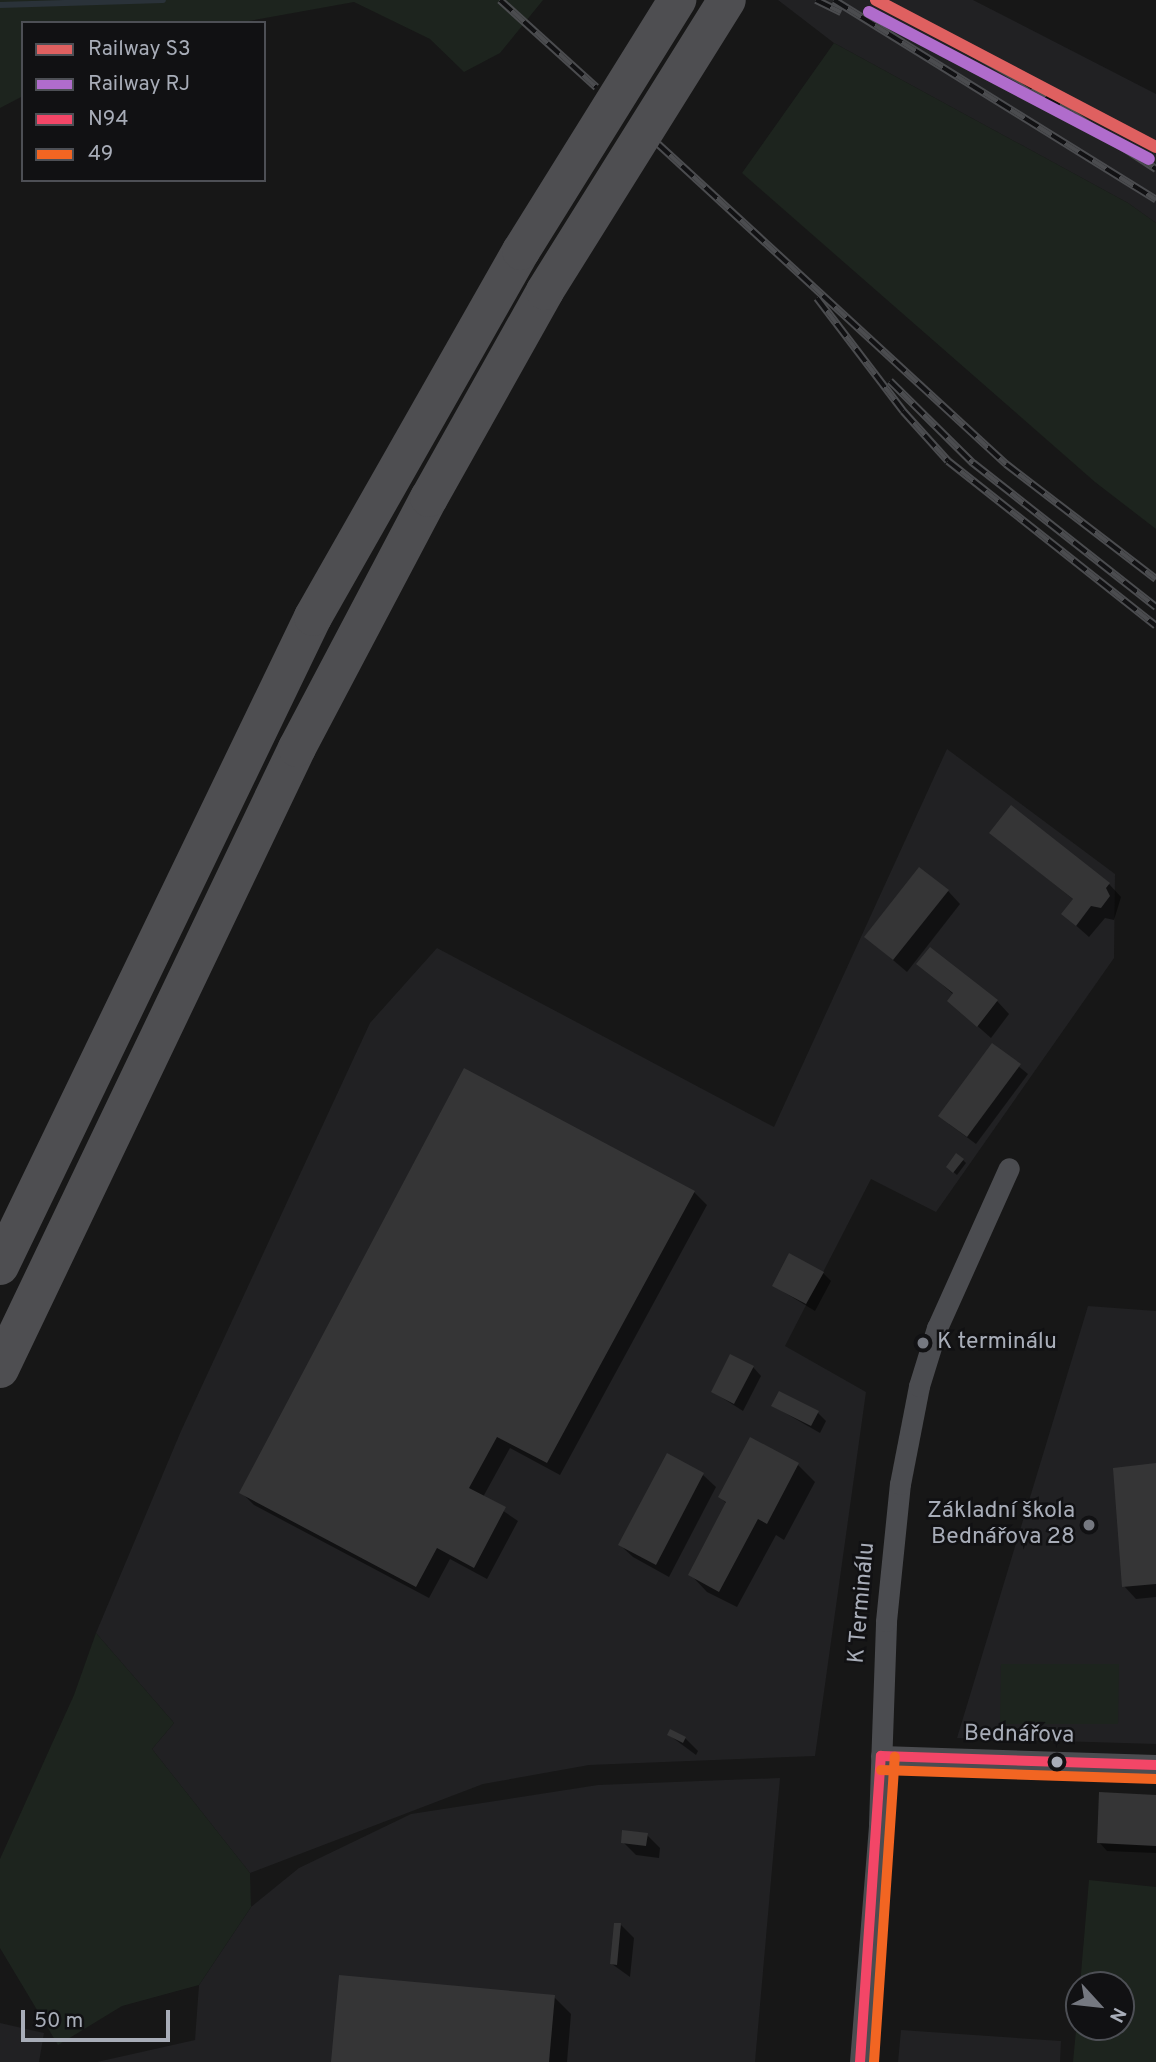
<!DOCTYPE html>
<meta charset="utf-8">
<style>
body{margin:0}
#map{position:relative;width:1156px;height:2062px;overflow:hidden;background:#171717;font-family:Overpass,sans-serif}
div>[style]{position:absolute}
.built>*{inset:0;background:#212123}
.green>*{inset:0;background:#1d241e}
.shadow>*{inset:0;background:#0007}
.stream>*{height:6px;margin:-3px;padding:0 3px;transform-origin:3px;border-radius:3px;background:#2a3239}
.building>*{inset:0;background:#353536}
.minor>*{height:21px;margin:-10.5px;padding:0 10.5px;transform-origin:10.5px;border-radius:10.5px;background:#4b4c50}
.motorway>*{height:38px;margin:-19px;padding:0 19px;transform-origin:19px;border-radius:19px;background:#4e4e51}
.rail>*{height:8px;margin-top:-4px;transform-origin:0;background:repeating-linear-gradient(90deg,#111113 0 16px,#4b4c4f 0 32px);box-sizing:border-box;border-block:2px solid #4b4c4f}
.motorway-bridge>*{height:38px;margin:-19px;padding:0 19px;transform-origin:19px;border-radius:19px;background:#4e4e51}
.bus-1>*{height:10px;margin:-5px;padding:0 5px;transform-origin:5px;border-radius:5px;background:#f34667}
.bus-2>*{height:10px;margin:-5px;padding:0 5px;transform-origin:5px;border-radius:5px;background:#f26522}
.rail-1>*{height:12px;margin:-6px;padding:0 6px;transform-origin:6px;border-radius:6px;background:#df6060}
.rail-2>*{height:12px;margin:-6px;padding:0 6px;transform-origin:6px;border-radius:6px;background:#b06ccc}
.dots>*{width:19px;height:19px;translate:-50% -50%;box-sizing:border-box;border:4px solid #111113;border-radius:50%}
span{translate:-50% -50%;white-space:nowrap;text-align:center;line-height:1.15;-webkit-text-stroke:5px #111113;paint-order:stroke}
.poi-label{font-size:23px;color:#a8adb8}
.left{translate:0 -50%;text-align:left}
.right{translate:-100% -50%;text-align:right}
.street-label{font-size:23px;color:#a8adb8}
.legend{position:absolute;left:21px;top:21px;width:245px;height:161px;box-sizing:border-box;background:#111113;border:2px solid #4d4f55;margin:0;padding:9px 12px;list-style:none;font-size:21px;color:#a8adb8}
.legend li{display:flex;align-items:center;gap:14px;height:35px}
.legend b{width:35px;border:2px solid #4d4f55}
.north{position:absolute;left:1065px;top:1971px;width:70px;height:70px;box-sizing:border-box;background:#111113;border:2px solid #4d4f55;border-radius:50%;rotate:117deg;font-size:19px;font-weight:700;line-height:28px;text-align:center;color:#a8adb8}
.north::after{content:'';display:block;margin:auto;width:24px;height:32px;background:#757880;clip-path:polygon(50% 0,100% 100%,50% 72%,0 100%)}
.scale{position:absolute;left:21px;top:2010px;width:149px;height:32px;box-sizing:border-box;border:4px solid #a8adb8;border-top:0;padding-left:9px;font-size:21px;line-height:24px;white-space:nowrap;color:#a8adb8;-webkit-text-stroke:5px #111113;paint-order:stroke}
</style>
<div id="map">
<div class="built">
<i style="clip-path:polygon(778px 0,973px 0,1156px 94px,1156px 223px,1128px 203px,834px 43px)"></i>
<i style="clip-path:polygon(947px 749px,1115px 874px,1114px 958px,936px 1212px,871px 1179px,785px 1346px,866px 1392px,815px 1756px,589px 1765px,483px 1784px,250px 1873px,152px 1749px,174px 1723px,96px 1633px,181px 1431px,370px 1023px,437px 948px,774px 1127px)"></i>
<i style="clip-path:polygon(1088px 1306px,1156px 1311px,1156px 1744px,957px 1738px)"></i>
<i style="clip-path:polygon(780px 1778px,755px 2062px,97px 2062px,195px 2040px,199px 1985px,251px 1907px,299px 1868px,411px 1814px,598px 1785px)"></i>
<i style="clip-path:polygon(0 2023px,44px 2033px,39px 2062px,0 2062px)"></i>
<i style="clip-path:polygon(901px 2030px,1061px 2041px,1060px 2062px,898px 2062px)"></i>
</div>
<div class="green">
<i style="clip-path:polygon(0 0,543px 0,500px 53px,464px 72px,430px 39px,354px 2px,238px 23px,23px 23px,23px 96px,0 108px)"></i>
<i style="clip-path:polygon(834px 43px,1128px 203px,1156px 223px,1156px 529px,1095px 482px,742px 173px)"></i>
<i style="clip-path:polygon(96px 1633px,174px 1723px,152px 1749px,250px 1873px,251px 1907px,199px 1985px,122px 2006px,58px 2045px,0 1948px,0 1859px,74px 1695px)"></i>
<i style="clip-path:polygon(1001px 1664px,1119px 1664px,1118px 1724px,1000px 1724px)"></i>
<i style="clip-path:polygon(1089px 1880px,1156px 1887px,1156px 2062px,1073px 2062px,1079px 1999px,1079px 2027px,1121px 2027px,1121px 1985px,1080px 1985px)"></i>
</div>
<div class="shadow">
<i style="clip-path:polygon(991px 833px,1109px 884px,1121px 897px,1114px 920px,1105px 918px,1089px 937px,1063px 914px,1074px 900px)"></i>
<i style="clip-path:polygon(948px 891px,960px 904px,907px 972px,866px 937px)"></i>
<i style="clip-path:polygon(918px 963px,997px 1001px,1009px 1014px,991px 1038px,949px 1001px,954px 995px)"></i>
<i style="clip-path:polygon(992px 1045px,1028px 1074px,976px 1144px,949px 1124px)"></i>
<i style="clip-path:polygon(963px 1160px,966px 1163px,957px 1175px,952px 1171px)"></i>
<i style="clip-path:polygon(694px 1192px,707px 1205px,560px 1475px,510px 1448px,483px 1497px,518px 1521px,487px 1579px,450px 1559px,429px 1598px,254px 1505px,241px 1492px)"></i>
<i style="clip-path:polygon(823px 1273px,831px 1281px,815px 1311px,774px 1286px)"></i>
<i style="clip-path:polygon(753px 1367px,761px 1376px,743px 1411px,713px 1392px)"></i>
<i style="clip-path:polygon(773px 1406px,818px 1413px,826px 1421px,820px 1433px)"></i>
<i style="clip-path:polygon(798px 1465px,815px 1482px,784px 1540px,776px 1535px,737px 1607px,707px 1592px,690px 1574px,727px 1504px,720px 1497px)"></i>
<i style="clip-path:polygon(1156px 1466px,1156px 1597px,1136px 1599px,1124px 1586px)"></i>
<i style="clip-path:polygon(703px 1475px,716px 1487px,669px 1577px,633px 1557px,620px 1545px)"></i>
<i style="clip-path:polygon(669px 1735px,685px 1738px,698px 1751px,696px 1755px)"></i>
<i style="clip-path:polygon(1156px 1796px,1156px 1853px,1107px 1851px,1099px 1842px)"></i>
<i style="clip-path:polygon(647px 1835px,660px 1848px,659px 1858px,636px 1855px,623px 1842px)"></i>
<i style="clip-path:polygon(621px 1925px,634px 1938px,630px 1977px,612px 1964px)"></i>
<i style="clip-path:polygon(554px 1997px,571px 2014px,567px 2062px,332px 2062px)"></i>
</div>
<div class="stream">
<i style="left:0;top:5px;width:163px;rotate:-1.8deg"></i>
</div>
<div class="building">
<i style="clip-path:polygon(1011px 805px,1110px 883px,1106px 888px,1110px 896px,1101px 908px,1091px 906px,1076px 926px,1061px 914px,1073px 899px,989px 833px)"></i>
<i style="clip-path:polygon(919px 867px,949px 890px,893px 960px,864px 937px)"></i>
<i style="clip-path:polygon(930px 947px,998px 1000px,977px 1027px,947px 1001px,953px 993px,916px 964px)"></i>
<i style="clip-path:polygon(992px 1043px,1021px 1064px,967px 1137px,938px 1116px)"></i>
<i style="clip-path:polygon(464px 1068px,695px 1191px,547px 1463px,497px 1437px,469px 1488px,506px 1507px,474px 1568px,437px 1548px,416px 1587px,239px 1493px)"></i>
<i style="clip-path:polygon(956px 1153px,964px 1159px,953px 1173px,946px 1167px)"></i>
<i style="clip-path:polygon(789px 1253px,824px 1272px,806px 1304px,772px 1286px)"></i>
<i style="clip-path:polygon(730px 1354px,754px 1366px,734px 1404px,711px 1392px)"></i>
<i style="clip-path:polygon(779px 1391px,819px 1411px,811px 1426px,771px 1406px)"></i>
<i style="clip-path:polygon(750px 1437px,799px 1463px,767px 1524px,758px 1519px,719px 1592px,688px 1575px,726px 1502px,718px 1497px)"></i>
<i style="clip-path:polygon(667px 1453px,704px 1473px,656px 1565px,618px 1545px)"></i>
<i style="clip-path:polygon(1156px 1463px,1156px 1584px,1122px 1587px,1113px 1468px)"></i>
<i style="clip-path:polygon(670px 1729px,686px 1737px,683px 1743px,667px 1735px)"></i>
<i style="clip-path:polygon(1099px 1792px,1156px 1795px,1156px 1846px,1097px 1843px)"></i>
<i style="clip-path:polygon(622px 1830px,648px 1833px,646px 1846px,621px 1843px)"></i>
<i style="clip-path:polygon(614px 1923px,621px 1923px,617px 1965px,610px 1964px)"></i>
<i style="clip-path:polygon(339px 1975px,555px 1995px,549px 2062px,331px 2062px)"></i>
</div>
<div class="minor">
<i style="left:881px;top:1756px;width:275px;rotate:1.9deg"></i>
<i style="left:860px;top:2062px;width:239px;rotate:-85.4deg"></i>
<i style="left:879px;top:1824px;width:203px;rotate:-88deg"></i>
<i style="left:886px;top:1621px;width:138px;rotate:-84.2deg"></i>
<i style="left:900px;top:1484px;width:100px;rotate:-79deg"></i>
<i style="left:919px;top:1386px;width:61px;rotate:-72.8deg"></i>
<i style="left:937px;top:1328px;width:175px;rotate:-65.8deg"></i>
</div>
<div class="motorway">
<i style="left:0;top:1266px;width:721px;rotate:-64.25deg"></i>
<i style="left:313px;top:617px;width:421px;rotate:-60.4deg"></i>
<i style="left:0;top:1369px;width:688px;rotate:-64.44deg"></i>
<i style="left:297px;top:748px;width:283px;rotate:-62.2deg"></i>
<i style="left:429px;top:498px;width:237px;rotate:-60.7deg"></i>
</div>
<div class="rail">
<i style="left:500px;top:0;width:130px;rotate:42.2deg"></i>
<i style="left:816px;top:0;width:28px;rotate:26deg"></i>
<i style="left:834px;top:0;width:379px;rotate:31.8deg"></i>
<i style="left:908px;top:16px;width:128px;rotate:29.6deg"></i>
<i style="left:1019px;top:79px;width:164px;rotate:33.3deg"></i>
<i style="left:658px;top:144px;width:473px;rotate:42.6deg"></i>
<i style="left:1006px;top:464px;width:189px;rotate:37.5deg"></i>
<i style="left:817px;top:298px;width:142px;rotate:52.7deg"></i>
<i style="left:903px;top:411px;width:67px;rotate:48deg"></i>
<i style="left:948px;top:461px;width:265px;rotate:38.4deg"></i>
<i style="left:890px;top:381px;width:117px;rotate:44.7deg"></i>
<i style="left:973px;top:463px;width:233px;rotate:38.2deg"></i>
</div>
<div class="motorway-bridge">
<i style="left:521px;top:251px;width:296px;rotate:-58.1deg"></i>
<i style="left:545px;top:291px;width:343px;rotate:-58deg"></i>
</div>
<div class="bus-1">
<i style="left:881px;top:1756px;width:275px;rotate:1.9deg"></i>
<i style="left:860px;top:2062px;width:307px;rotate:-86.1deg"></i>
</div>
<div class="bus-2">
<i style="left:881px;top:1770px;width:275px;rotate:1.9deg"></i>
<i style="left:874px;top:2062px;width:306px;rotate:-86.1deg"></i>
</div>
<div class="rail-1">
<i style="left:876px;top:0;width:316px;rotate:27.7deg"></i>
</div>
<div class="rail-2">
<i style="left:869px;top:12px;width:316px;rotate:27.7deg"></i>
</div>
<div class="dots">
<i style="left:923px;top:1343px;background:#757880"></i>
<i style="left:1089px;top:1525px;background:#757880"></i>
<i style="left:1057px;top:1762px;background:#a8adb8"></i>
</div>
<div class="poi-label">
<span class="left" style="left:937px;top:1343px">K terminálu</span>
<span class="right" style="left:1075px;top:1525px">Základní škola<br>Bednářova 28</span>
</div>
<div class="street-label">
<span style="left:863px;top:1603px;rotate:-85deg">K Terminálu</span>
<span style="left:1019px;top:1736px;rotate:1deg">Bednářova</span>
</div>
<ul class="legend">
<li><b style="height:9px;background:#df6060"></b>Railway S3</li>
<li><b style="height:9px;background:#b06ccc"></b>Railway RJ</li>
<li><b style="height:9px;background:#f34667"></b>N94</li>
<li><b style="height:9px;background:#f26522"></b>49</li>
</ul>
<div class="north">N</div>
<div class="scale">50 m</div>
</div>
